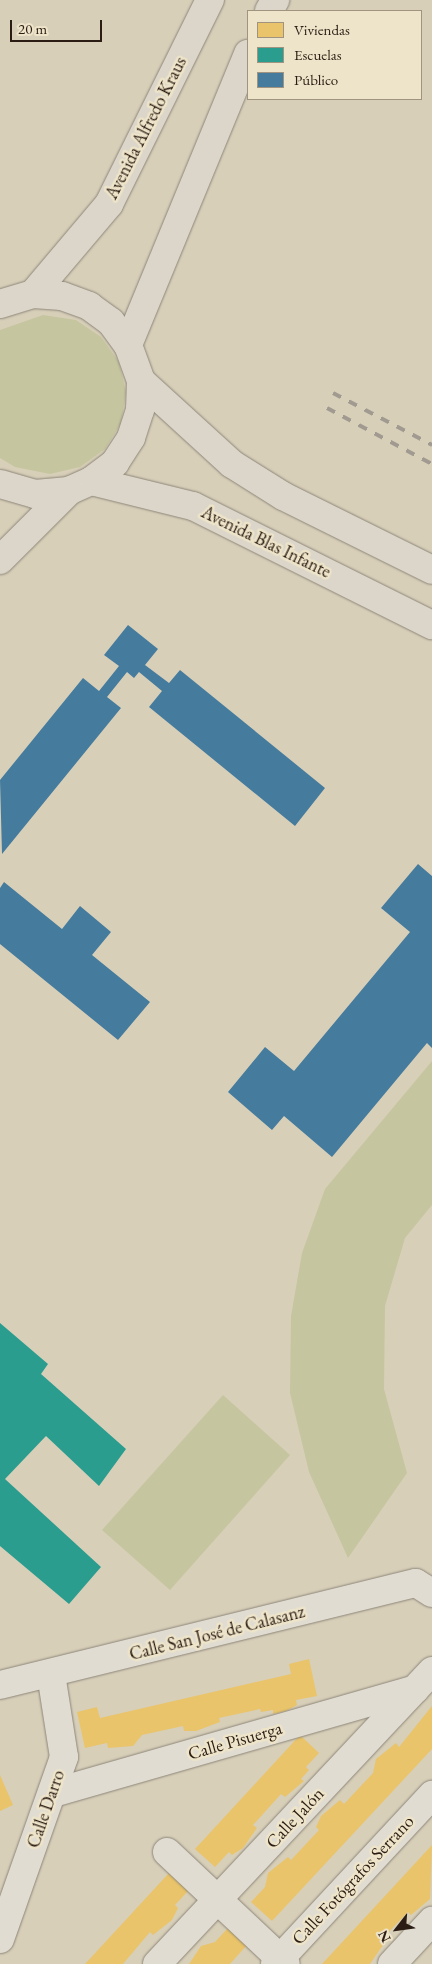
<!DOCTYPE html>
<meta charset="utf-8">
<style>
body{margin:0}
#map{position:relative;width:432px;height:1964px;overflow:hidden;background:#d8cfb9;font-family:"EB Garamond",serif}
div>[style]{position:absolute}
.green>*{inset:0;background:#c5c59f}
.homes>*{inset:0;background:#e9c46a}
.schools>*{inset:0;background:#2a9d8f}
.public>*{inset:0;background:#457b9d}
.roads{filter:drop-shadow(0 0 1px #8d8679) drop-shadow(0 0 1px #8d8679)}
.minor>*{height:28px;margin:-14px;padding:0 14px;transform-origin:14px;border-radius:14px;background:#e0dcd1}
.major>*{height:28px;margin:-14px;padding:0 14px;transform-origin:14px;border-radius:14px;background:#dbd6c9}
.rail>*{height:4px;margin-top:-2px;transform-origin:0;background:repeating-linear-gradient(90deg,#a09a91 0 9px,transparent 0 18px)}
span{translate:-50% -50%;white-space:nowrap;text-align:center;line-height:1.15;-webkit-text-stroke:5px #eee4c9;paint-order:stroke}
.street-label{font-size:18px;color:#2b1d13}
.legend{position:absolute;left:247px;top:10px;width:175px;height:90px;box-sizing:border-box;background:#eee4c9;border:1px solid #a09480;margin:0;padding:6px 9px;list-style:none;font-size:15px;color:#2b1d13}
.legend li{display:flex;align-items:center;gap:10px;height:25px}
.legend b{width:25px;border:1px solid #a09480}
.north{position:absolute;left:372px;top:1904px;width:50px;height:50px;-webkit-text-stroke:4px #eee4c9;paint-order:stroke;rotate:240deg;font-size:14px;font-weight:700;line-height:20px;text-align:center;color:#2b1d13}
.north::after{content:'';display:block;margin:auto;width:18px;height:22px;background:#2b1d13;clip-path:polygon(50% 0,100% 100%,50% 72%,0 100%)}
.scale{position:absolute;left:10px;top:20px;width:92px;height:22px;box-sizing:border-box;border:2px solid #2b1d13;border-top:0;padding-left:6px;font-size:15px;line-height:18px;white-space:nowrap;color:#2b1d13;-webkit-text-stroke:4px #eee4c9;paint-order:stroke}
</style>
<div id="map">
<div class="green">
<i style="clip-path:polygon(43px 315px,76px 320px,101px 337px,119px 362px,126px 392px,121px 423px,105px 449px,80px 467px,50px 474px,15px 467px,0 458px,0 330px)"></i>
<i style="clip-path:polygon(432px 1061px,432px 1205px,405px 1238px,385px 1306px,384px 1389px,407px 1473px,348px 1558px,309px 1472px,290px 1393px,291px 1316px,302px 1253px,325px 1189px)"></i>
<i style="clip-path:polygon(223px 1395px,290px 1455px,170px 1590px,102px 1530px)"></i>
</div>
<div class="homes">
<i style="clip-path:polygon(309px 1659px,317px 1696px,296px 1700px,297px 1705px,286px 1711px,273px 1714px,273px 1710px,261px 1712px,260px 1709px,219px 1718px,220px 1722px,196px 1731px,184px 1731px,183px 1726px,142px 1735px,133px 1746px,108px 1748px,107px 1743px,85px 1748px,77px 1712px,97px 1707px,100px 1718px,291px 1674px,289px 1664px)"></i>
<i style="clip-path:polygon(432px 1706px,432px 1749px,272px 1921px,251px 1902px,265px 1887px,268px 1873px,288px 1857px,291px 1860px,319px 1830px,316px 1827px,321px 1816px,340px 1800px,344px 1804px,373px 1773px,376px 1759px,396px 1743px,399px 1747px)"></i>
<i style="clip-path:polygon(300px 1735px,319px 1753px,306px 1767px,309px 1770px,301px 1779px,304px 1781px,285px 1797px,281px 1794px,253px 1825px,257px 1828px,243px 1848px,232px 1855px,229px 1852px,215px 1867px,195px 1849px)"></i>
<i style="clip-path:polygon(0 1775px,13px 1805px,0 1811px)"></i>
<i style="clip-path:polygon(432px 1845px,430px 1899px,411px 1915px,408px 1912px,379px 1942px,383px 1945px,370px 1964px,322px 1964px)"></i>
<i style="clip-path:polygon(169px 1873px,188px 1891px,175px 1905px,178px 1908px,172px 1920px,153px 1935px,150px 1932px,123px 1964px,85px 1964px)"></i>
<i style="clip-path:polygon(228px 1928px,247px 1945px,230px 1964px,189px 1964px,201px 1946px,215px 1942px)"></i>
</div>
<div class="schools">
<i style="clip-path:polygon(0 1323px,48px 1364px,41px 1374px,126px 1449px,99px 1486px,46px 1436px,5px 1479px,101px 1567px,69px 1604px,0 1546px)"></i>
</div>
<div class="public">
<i style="clip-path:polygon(128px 625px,158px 649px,145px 665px,169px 683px,180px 670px,325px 788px,295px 826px,149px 707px,162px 691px,139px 672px,134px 678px,127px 672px,107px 697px,121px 708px,2px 854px,0 780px,83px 678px,99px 691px,119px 666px,104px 655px)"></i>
<i style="clip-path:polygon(418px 864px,432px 876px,432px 1048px,427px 1043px,332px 1157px,284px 1116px,272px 1130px,228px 1092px,265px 1047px,294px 1071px,410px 932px,381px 908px)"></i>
<i style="clip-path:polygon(4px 882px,62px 929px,80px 906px,111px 932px,92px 955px,150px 1002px,118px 1040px,0 944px,0 888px)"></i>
</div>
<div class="roads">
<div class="minor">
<i style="left:0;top:1685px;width:428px;rotate:-13.8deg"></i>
<i style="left:416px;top:1583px;width:19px;rotate:32deg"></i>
<i style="left:53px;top:1793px;width:377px;rotate:-16deg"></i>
<i style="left:167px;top:1852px;width:163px;rotate:43.3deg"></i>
<i style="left:0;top:1939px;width:193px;rotate:-70.6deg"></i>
<i style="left:64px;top:1757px;width:84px;rotate:-98.9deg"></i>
<i style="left:157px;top:1964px;width:402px;rotate:-46.8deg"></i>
<i style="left:275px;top:1964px;width:231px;rotate:-47.1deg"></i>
<i style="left:392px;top:1964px;width:59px;rotate:-47.1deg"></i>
</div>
<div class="major">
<i style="left:269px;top:11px;width:13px;rotate:-61deg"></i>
<i style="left:33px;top:294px;width:118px;rotate:-49.8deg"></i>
<i style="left:109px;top:204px;width:228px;rotate:-63.7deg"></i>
<i style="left:0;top:304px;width:34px;rotate:-17deg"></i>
<i style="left:33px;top:294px;width:29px;rotate:4deg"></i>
<i style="left:62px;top:296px;width:29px;rotate:20deg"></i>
<i style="left:89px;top:306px;width:27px;rotate:36deg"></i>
<i style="left:111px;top:322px;width:29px;rotate:54deg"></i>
<i style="left:128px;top:345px;width:38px;rotate:70deg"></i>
<i style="left:141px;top:381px;width:29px;rotate:92deg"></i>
<i style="left:140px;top:410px;width:29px;rotate:108deg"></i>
<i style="left:131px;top:438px;width:30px;rotate:123deg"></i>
<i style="left:115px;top:463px;width:30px;rotate:143deg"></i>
<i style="left:91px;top:481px;width:24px;rotate:156deg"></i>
<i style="left:69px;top:491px;width:34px;rotate:175deg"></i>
<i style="left:35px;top:494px;width:36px;rotate:-164deg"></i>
<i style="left:128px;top:345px;width:315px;rotate:-67.6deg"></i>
<i style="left:141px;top:381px;width:123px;rotate:42.4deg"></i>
<i style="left:232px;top:464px;width:60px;rotate:32.1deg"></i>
<i style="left:283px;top:496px;width:166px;rotate:26.4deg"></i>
<i style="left:91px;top:481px;width:105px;rotate:13.8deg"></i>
<i style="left:193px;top:506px;width:267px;rotate:26.5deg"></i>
<i style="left:0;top:560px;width:98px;rotate:-45deg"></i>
</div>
</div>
<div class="rail">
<i style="left:333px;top:393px;width:112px;rotate:27.7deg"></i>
<i style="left:327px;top:408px;width:119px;rotate:28.1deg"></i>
</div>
<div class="street-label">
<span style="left:146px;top:128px;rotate:-63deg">Avenida Alfredo Kraus</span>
<span style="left:266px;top:542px;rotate:26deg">Avenida Blas Infante</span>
<span style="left:217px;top:1633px;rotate:-14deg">Calle San José de Calasanz</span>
<span style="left:235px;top:1741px;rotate:-16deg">Calle Pisuerga</span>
<span style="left:46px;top:1809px;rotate:-71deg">Calle Darro</span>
<span style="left:295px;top:1818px;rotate:-47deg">Calle Jalón</span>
<span style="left:353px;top:1880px;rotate:-47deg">Calle Fotógrafos Serrano</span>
</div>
<ul class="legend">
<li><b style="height:14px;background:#e9c46a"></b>Viviendas</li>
<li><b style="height:14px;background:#2a9d8f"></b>Escuelas</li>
<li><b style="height:14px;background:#457b9d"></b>Público</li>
</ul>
<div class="north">N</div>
<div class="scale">20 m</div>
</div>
